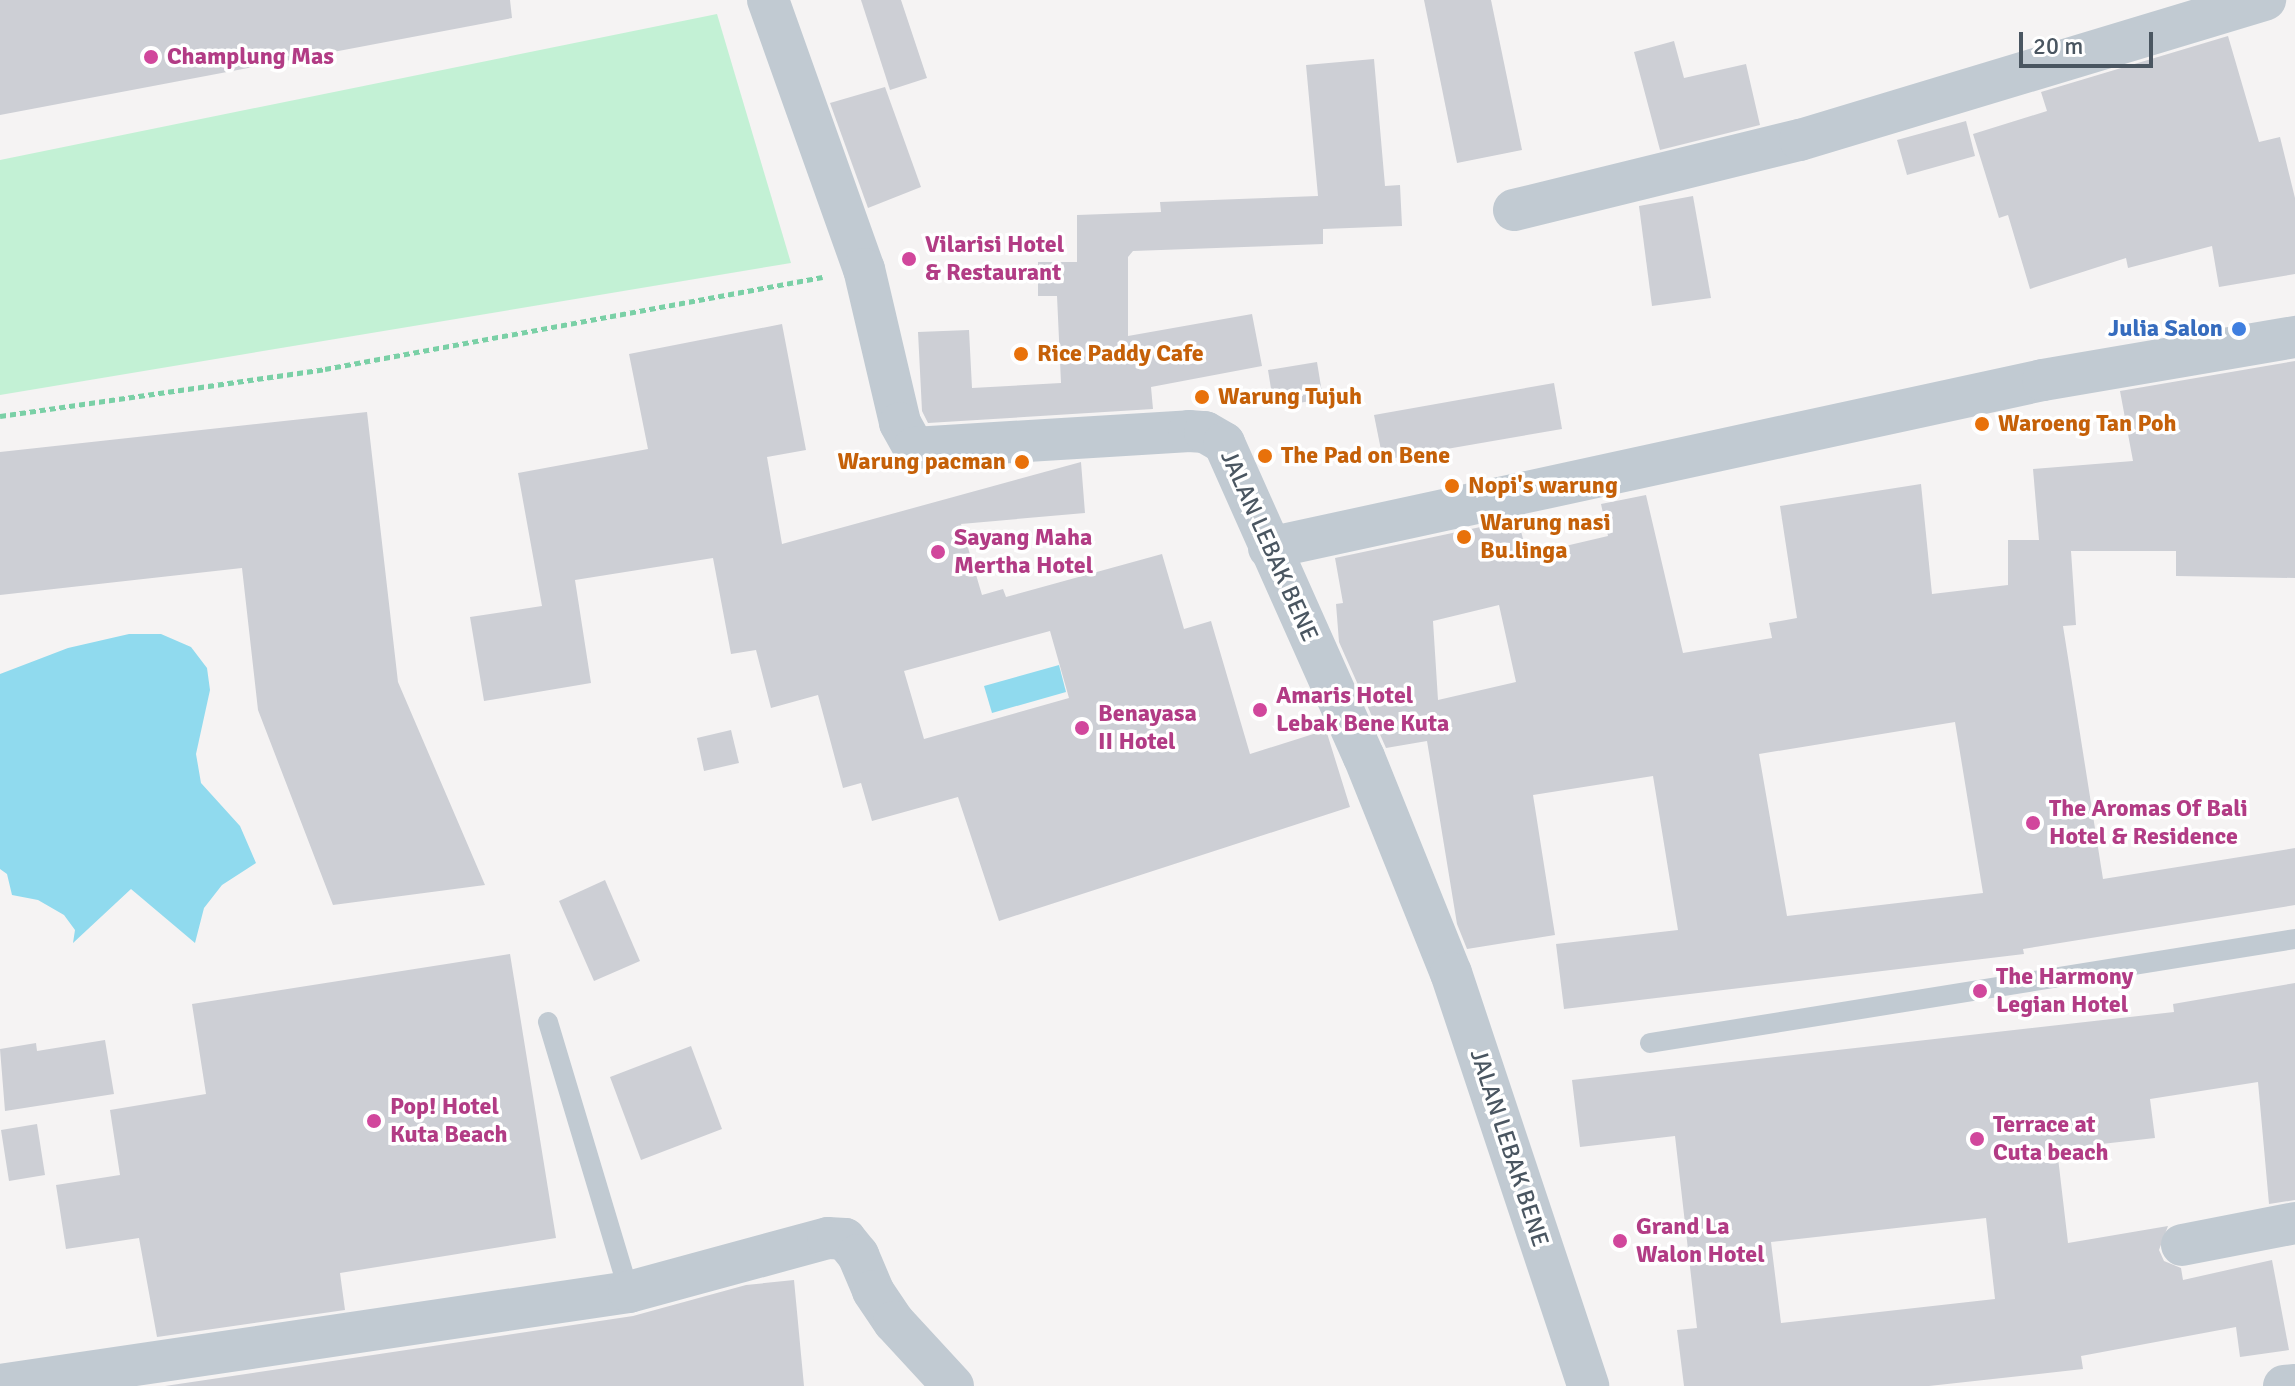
<!DOCTYPE html>
<style>
body{margin:0}
#map{position:relative;width:2295px;height:1386px;overflow:hidden;background:#f5f3f3;font-family:Signika,sans-serif}
div>[style]{position:absolute}
.green>*{inset:0;background:#c3f1d5}
.water>*{inset:0;background:#90daee}
.building>*{inset:0;background:#cdcfd5}
.path>*{height:5px;margin-top:-2.5px;transform-origin:0;background:repeating-linear-gradient(90deg,#7ad0a6 0 6px,transparent 0 10px)}
.lane>*{height:20px;margin:-10px;padding:0 10px;transform-origin:10px;border-radius:10px;background:#c1cad2}
.street>*{height:42px;margin:-21px;padding:0 21px;transform-origin:21px;border-radius:21px;background:#c1cad2}
.dots>*{width:22px;height:22px;translate:-50% -50%;box-sizing:border-box;border:4px solid #fff;border-radius:50%}
span{translate:-50% -50%;white-space:nowrap;text-align:center;line-height:1.15;-webkit-text-stroke:7px #fff;paint-order:stroke}
.hotel-label{font-size:24px;color:#b23c85;font-weight:700}
.left{translate:0 -50%;text-align:left}
.shop-label{font-size:24px;color:#366cbe;font-weight:700}
.right{translate:-100% -50%;text-align:right}
.food-label{font-size:24px;color:#c56008;font-weight:700}
.street-label{font-size:24px;color:#4a5661}
.scale{position:absolute;left:2019px;top:32px;width:134px;height:36px;box-sizing:border-box;border:4px solid #4a5661;border-top:0;padding-left:10px;font-size:24px;line-height:28px;white-space:nowrap;color:#4a5661;-webkit-text-stroke:6px #fff;paint-order:stroke}
</style>
<div id="map">
<div class="green">
<i style="clip-path:polygon(717px 14px,791px 263px,0 395px,0 160px)"></i>
</div>
<div class="water">
<i style="clip-path:polygon(129px 634px,161px 634px,191px 647px,207px 668px,210px 690px,196px 754px,201px 783px,240px 826px,256px 863px,222px 885px,204px 908px,195px 943px,131px 889px,73px 943px,75px 930px,64px 915px,38px 900px,12px 895px,7px 874px,0 869px,0 674px,68px 648px)"></i>
<i style="clip-path:polygon(1059px 665px,1066px 692px,992px 713px,984px 686px)"></i>
</div>
<div class="building">
<i style="clip-path:polygon(0 0,510px 0,512px 18px,0 115px)"></i>
<i style="clip-path:polygon(861px 0,901px 0,927px 78px,890px 90px)"></i>
<i style="clip-path:polygon(1424px 0,1491px 0,1522px 150px,1457px 163px)"></i>
<i style="clip-path:polygon(2228px 36px,2259px 142px,2280px 137px,2295px 198px,2295px 274px,2219px 287px,2212px 246px,2128px 268px,2126px 258px,2030px 289px,2008px 215px,1999px 218px,1973px 134px,2047px 111px,2041px 92px)"></i>
<i style="clip-path:polygon(1674px 41px,1684px 78px,1746px 64px,1760px 125px,1660px 150px,1634px 52px)"></i>
<i style="clip-path:polygon(1374px 59px,1385px 186px,1400px 185px,1402px 226px,1323px 229px,1323px 244px,1133px 251px,1128px 257px,1128px 336px,1252px 314px,1262px 366px,1151px 387px,1153px 409px,928px 423px,922px 411px,918px 332px,969px 330px,972px 388px,1061px 383px,1057px 296px,1038px 296px,1038px 262px,1077px 262px,1077px 215px,1161px 212px,1160px 202px,1318px 196px,1306px 65px)"></i>
<i style="clip-path:polygon(885px 87px,921px 187px,868px 208px,830px 103px)"></i>
<i style="clip-path:polygon(1966px 121px,1975px 156px,1907px 175px,1897px 140px)"></i>
<i style="clip-path:polygon(1693px 196px,1711px 298px,1652px 306px,1639px 206px)"></i>
<i style="clip-path:polygon(evenodd,782px 324px,806px 450px,767px 457px,782px 544px,1081px 462px,1085px 513px,961px 524px,982px 595px,1003px 589px,1006px 597px,1162px 554px,1184px 629px,1211px 621px,1250px 754px,1326px 730px,1350px 807px,999px 921px,958px 797px,872px 821px,861px 783px,843px 788px,818px 695px,771px 708px,756px 650px,731px 654px,713px 558px,575px 580px,591px 683px,484px 701px,470px 617px,542px 606px,518px 473px,648px 449px,629px 354px,782px 324px,1050px 631px,1069px 698px,924px 739px,904px 671px,1050px 631px)"></i>
<i style="clip-path:polygon(evenodd,2295px 361px,2295px 578px,2176px 576px,2176px 551px,2071px 551px,2076px 625px,2063px 626px,2103px 879px,2295px 848px,2295px 905px,2023px 949px,2024px 954px,1564px 1009px,1556px 944px,1678px 930px,1653px 776px,1533px 795px,1555px 935px,1467px 949px,1457px 924px,1427px 741px,1386px 748px,1339px 642px,1336px 604px,1343px 603px,1335px 558px,1518px 519px,1527px 555px,1608px 536px,1601px 504px,1646px 495px,1683px 653px,1772px 638px,1769px 623px,1797px 618px,1780px 506px,1921px 484px,1932px 594px,2008px 585px,2008px 540px,2039px 540px,2033px 469px,2133px 461px,2120px 391px,2295px 361px,1499px 605px,1516px 682px,1438px 700px,1433px 621px,1499px 605px,2295px 361px,1955px 722px,1983px 893px,1787px 916px,1759px 754px,1955px 722px)"></i>
<i style="clip-path:polygon(1317px 362px,1323px 399px,1274px 407px,1268px 370px)"></i>
<i style="clip-path:polygon(1554px 383px,1562px 429px,1383px 460px,1374px 415px)"></i>
<i style="clip-path:polygon(367px 412px,398px 682px,485px 885px,333px 905px,258px 710px,242px 568px,0 595px,0 452px)"></i>
<i style="clip-path:polygon(731px 730px,739px 763px,704px 771px,697px 738px)"></i>
<i style="clip-path:polygon(605px 880px,640px 961px,594px 981px,559px 901px)"></i>
<i style="clip-path:polygon(510px 954px,556px 1238px,340px 1273px,345px 1310px,157px 1337px,139px 1238px,66px 1249px,56px 1185px,120px 1175px,110px 1110px,206px 1094px,192px 1004px)"></i>
<i style="clip-path:polygon(evenodd,2295px 983px,2295px 1200px,2269px 1204px,2258px 1082px,2150px 1099px,2155px 1138px,2057px 1149px,2068px 1243px,2168px 1226px,2159px 1250px,2164px 1261px,2181px 1268px,2183px 1280px,2272px 1260px,2289px 1350px,2240px 1357px,2236px 1327px,2081px 1356px,2083px 1369px,1929px 1386px,1684px 1386px,1677px 1330px,1697px 1328px,1675px 1136px,1580px 1147px,1572px 1080px,2174px 1012px,2173px 1004px,2295px 983px,1986px 1218px,1995px 1299px,1781px 1323px,1771px 1242px,1986px 1218px)"></i>
<i style="clip-path:polygon(105px 1040px,114px 1094px,5px 1111px,0 1049px,36px 1043px,37px 1051px)"></i>
<i style="clip-path:polygon(691px 1046px,722px 1129px,641px 1160px,610px 1077px)"></i>
<i style="clip-path:polygon(37px 1124px,45px 1175px,9px 1181px,1px 1130px)"></i>
<i style="clip-path:polygon(794px 1280px,804px 1386px,165px 1386px,633px 1316px,746px 1285px)"></i>
</div>
<div class="path">
<i style="left:0;top:416px;width:328px;rotate:-8.2deg"></i>
<i style="left:325px;top:369px;width:506px;rotate:-10.47deg"></i>
</div>
<div class="lane">
<i style="left:548px;top:1022px;width:282px;rotate:73.3deg"></i>
<i style="left:1650px;top:1043px;width:653px;rotate:-9.16deg"></i>
</div>
<div class="street">
<i style="left:768px;top:0;width:286px;rotate:70.4deg"></i>
<i style="left:864px;top:269px;width:158px;rotate:76.8deg"></i>
<i style="left:900px;top:423px;width:29px;rotate:61deg"></i>
<i style="left:914px;top:448px;width:276px;rotate:-3.5deg"></i>
<i style="left:1189px;top:431px;width:16px;rotate:4deg"></i>
<i style="left:1205px;top:432px;width:22px;rotate:30deg"></i>
<i style="left:1224px;top:443px;width:344px;rotate:66deg"></i>
<i style="left:1364px;top:757px;width:233px;rotate:68.1deg"></i>
<i style="left:1451px;top:973px;width:435px;rotate:71.6deg"></i>
<i style="left:1514px;top:210px;width:294px;rotate:-13.8deg"></i>
<i style="left:1800px;top:140px;width:486px;rotate:-16.8deg"></i>
<i style="left:1269px;top:548px;width:792px;rotate:-12.25deg"></i>
<i style="left:2043px;top:380px;width:256px;rotate:-9.7deg"></i>
<i style="left:2182px;top:1245px;width:115px;rotate:-11deg"></i>
<i style="left:0;top:1385px;width:636px;rotate:-8.41deg"></i>
<i style="left:629px;top:1292px;width:206px;rotate:-15.2deg"></i>
<i style="left:828px;top:1238px;width:17px;rotate:3deg"></i>
<i style="left:845px;top:1239px;width:21px;rotate:51deg"></i>
<i style="left:858px;top:1255px;width:39px;rotate:67deg"></i>
<i style="left:873px;top:1291px;width:37px;rotate:56deg"></i>
<i style="left:894px;top:1322px;width:87px;rotate:47.3deg"></i>
<i style="left:2284px;top:1386px;width:11px;rotate:-5deg"></i>
</div>
<div class="dots">
<i style="left:151px;top:57px;background:#d1479c"></i>
<i style="left:909px;top:259px;background:#d1479c"></i>
<i style="left:2239px;top:329px;background:#3f7fe0"></i>
<i style="left:1021px;top:354px;background:#e8710a"></i>
<i style="left:1202px;top:397px;background:#e8710a"></i>
<i style="left:1982px;top:424px;background:#e8710a"></i>
<i style="left:1265px;top:456px;background:#e8710a"></i>
<i style="left:1022px;top:462px;background:#e8710a"></i>
<i style="left:1452px;top:486px;background:#e8710a"></i>
<i style="left:1464px;top:537px;background:#e8710a"></i>
<i style="left:938px;top:552px;background:#d1479c"></i>
<i style="left:1260px;top:710px;background:#d1479c"></i>
<i style="left:1082px;top:728px;background:#d1479c"></i>
<i style="left:2033px;top:823px;background:#d1479c"></i>
<i style="left:1980px;top:991px;background:#d1479c"></i>
<i style="left:374px;top:1121px;background:#d1479c"></i>
<i style="left:1977px;top:1139px;background:#d1479c"></i>
<i style="left:1620px;top:1241px;background:#d1479c"></i>
</div>
<div class="hotel-label">
<span class="left" style="left:167px;top:57px">Champlung Mas</span>
<span class="left" style="left:925px;top:259px">Vilarisi Hotel<br>&amp; Restaurant</span>
<span class="left" style="left:954px;top:552px">Sayang Maha<br>Mertha Hotel</span>
<span class="left" style="left:1276px;top:710px">Amaris Hotel<br>Lebak Bene Kuta</span>
<span class="left" style="left:1098px;top:728px">Benayasa<br>II Hotel</span>
<span class="left" style="left:2049px;top:823px">The Aromas Of Bali<br>Hotel &amp; Residence</span>
<span class="left" style="left:1996px;top:991px">The Harmony<br>Legian Hotel</span>
<span class="left" style="left:390px;top:1121px">Pop! Hotel<br>Kuta Beach</span>
<span class="left" style="left:1993px;top:1139px">Terrace at<br>Cuta beach</span>
<span class="left" style="left:1636px;top:1241px">Grand La<br>Walon Hotel</span>
</div>
<div class="shop-label">
<span class="right" style="left:2223px;top:329px">Julia Salon</span>
</div>
<div class="food-label">
<span class="left" style="left:1037px;top:354px">Rice Paddy Cafe</span>
<span class="left" style="left:1218px;top:397px">Warung Tujuh</span>
<span class="left" style="left:1998px;top:424px">Waroeng Tan Poh</span>
<span class="left" style="left:1281px;top:456px">The Pad on Bene</span>
<span class="right" style="left:1006px;top:462px">Warung pacman</span>
<span class="left" style="left:1468px;top:486px">Nopi's warung</span>
<span class="left" style="left:1480px;top:537px">Warung nasi<br>Bu.linga</span>
</div>
<div class="street-label">
<span style="left:1269px;top:546px;rotate:66deg">JALAN LEBAK BENE</span>
<span style="left:1509px;top:1148px;rotate:72deg">JALAN LEBAK BENE</span>
</div>
<div class="scale">20 m</div>
</div>
